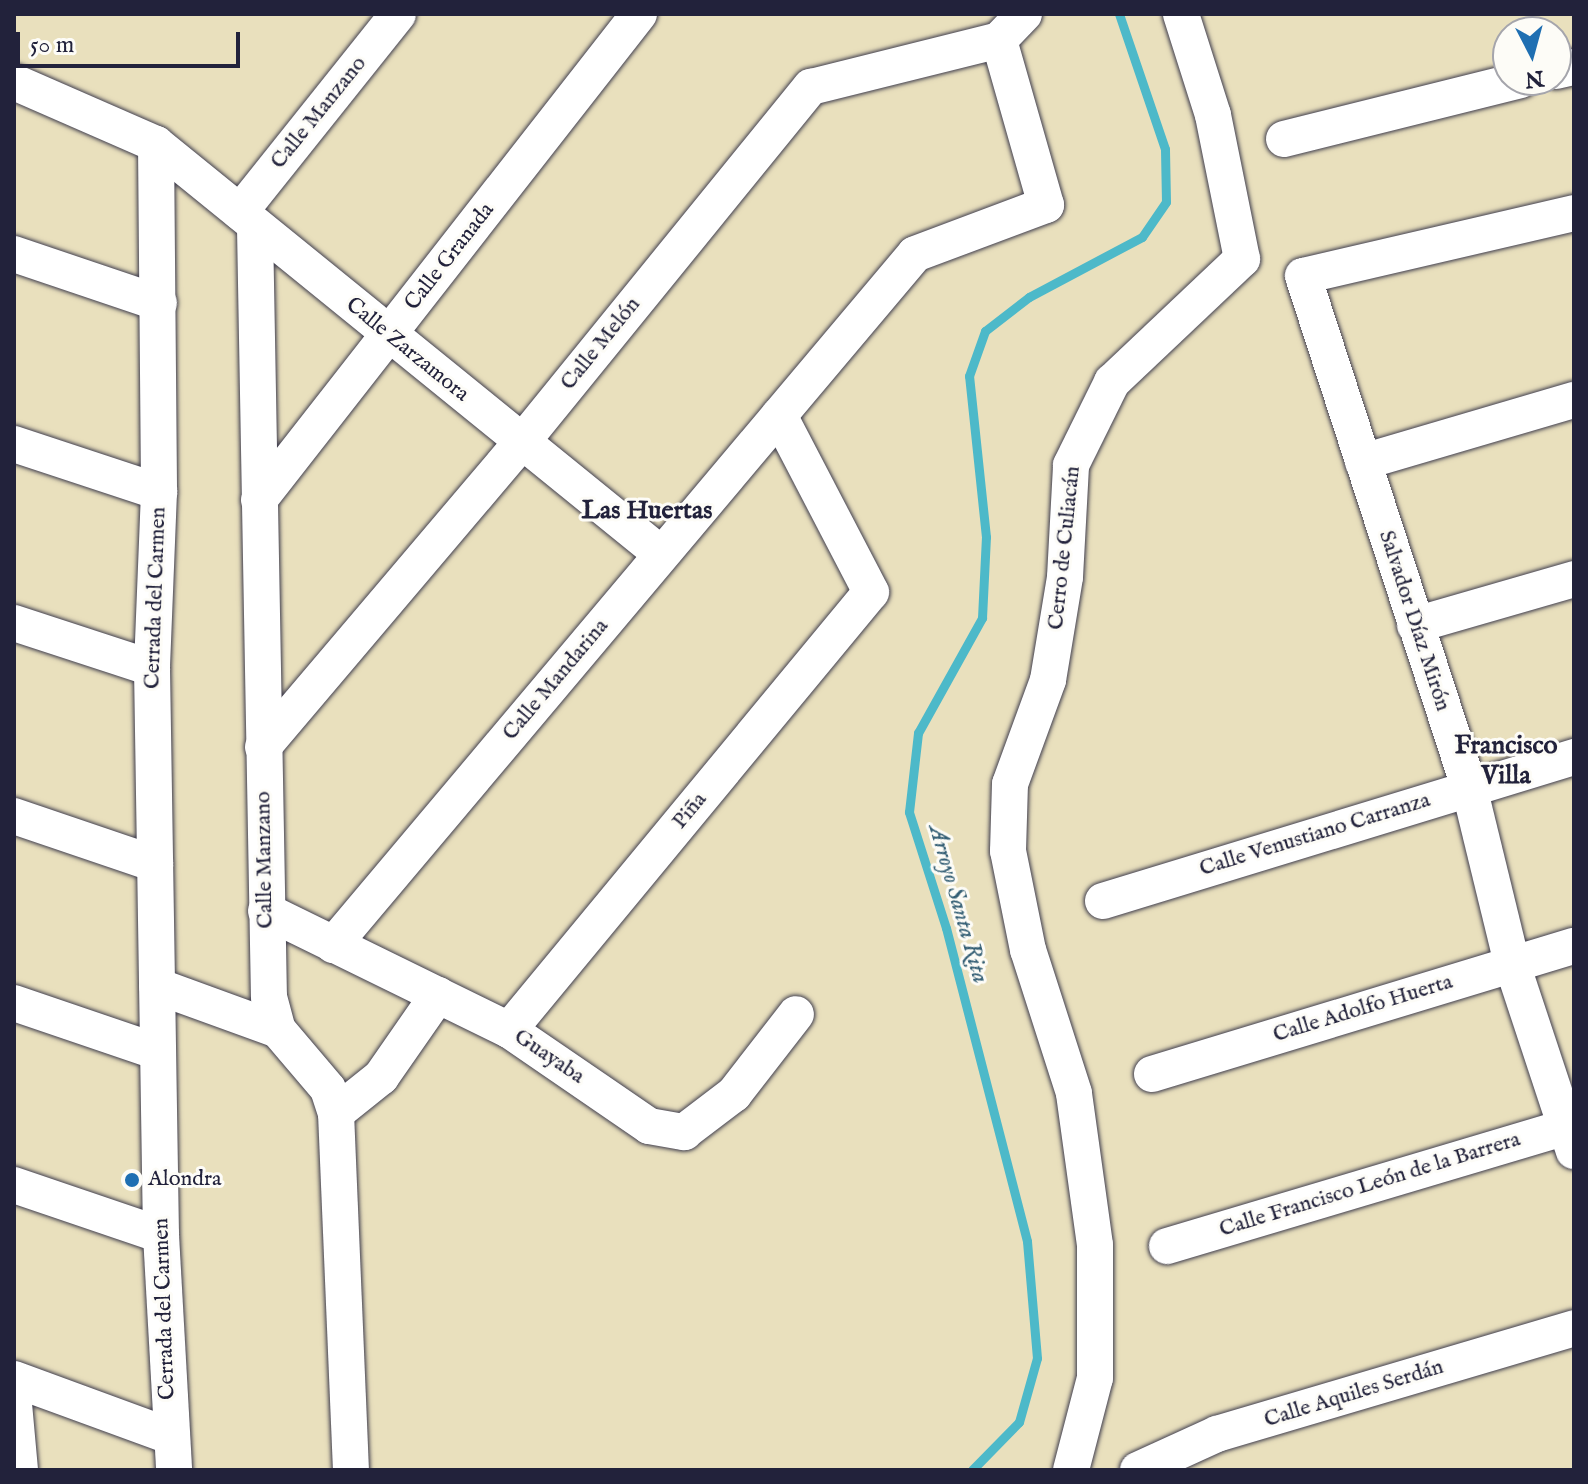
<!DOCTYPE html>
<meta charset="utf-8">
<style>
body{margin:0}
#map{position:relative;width:1588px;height:1484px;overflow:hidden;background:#e9e0bd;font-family:"IM FELL English",serif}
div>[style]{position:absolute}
.stream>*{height:9px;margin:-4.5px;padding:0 4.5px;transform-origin:4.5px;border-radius:4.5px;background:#4db9c9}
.roads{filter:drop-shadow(0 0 2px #403e4e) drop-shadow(0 0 2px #403e4e)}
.minor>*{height:36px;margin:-18px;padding:0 18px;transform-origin:18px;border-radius:18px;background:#fff}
.dots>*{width:22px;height:22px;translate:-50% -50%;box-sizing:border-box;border:4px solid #fdfcf7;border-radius:50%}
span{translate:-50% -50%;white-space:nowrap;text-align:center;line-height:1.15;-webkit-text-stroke:6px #fdfcf7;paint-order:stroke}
.street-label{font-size:22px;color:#22223b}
.poi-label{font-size:22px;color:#22223b}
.left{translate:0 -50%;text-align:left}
.water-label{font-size:24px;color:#335e74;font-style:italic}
.quarter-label{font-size:26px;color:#22223b;font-weight:700}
.frame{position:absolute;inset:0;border:16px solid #22223b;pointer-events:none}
.north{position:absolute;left:1492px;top:16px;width:80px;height:80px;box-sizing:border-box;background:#fdfcf7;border:2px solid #a5a5ac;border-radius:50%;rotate:174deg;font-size:22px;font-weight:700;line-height:32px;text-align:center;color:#22223b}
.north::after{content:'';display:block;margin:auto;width:28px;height:36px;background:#1f6fb2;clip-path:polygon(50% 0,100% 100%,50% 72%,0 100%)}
.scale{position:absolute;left:16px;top:32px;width:224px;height:36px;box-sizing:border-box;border:4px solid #22223b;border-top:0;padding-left:10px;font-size:24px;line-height:28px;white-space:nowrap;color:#22223b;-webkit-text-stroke:6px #fdfcf7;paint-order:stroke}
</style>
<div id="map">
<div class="stream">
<i style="left:972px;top:1470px;width:67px;rotate:-45.6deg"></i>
<i style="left:1019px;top:1422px;width:66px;rotate:-74.3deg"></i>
<i style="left:1037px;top:1358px;width:117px;rotate:-94.9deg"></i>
<i style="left:1027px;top:1241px;width:323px;rotate:-104.5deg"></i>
<i style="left:946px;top:928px;width:122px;rotate:-107.7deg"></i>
<i style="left:909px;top:812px;width:80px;rotate:-83.5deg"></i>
<i style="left:918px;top:733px;width:132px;rotate:-60.9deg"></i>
<i style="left:982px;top:618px;width:81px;rotate:-87.2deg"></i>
<i style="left:986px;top:537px;width:162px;rotate:-96deg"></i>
<i style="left:969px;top:376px;width:48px;rotate:-70.4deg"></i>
<i style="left:985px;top:331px;width:56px;rotate:-37.7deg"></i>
<i style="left:1029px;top:297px;width:128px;rotate:-28deg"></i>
<i style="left:1142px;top:237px;width:42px;rotate:-55.6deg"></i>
<i style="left:1166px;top:202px;width:53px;rotate:-91.1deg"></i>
<i style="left:1165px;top:149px;width:143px;rotate:-108.8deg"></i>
</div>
<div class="roads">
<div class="minor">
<i style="left:1556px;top:71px;width:18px;rotate:-13deg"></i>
<i style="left:14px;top:82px;width:155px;rotate:23.6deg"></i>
<i style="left:156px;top:144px;width:650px;rotate:39.07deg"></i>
<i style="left:1284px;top:139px;width:244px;rotate:-14deg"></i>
<i style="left:156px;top:144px;width:348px;rotate:89.5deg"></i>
<i style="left:159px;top:492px;width:176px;rotate:92.3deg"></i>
<i style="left:152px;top:668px;width:567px;rotate:89.09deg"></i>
<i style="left:161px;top:1235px;width:235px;rotate:86.8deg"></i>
<i style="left:240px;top:212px;width:253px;rotate:-51.4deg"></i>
<i style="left:1574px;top:213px;width:278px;rotate:166.9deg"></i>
<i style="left:1303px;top:276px;width:537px;rotate:72deg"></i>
<i style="left:1469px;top:787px;width:182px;rotate:76.3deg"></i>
<i style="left:1512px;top:964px;width:197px;rotate:71.7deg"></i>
<i style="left:255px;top:228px;width:769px;rotate:88.96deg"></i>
<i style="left:269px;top:997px;width:34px;rotate:75deg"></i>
<i style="left:278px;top:1030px;width:77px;rotate:49.7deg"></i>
<i style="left:328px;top:1089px;width:25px;rotate:72deg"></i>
<i style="left:336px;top:1113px;width:357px;rotate:87.6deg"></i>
<i style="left:14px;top:254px;width:153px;rotate:18.7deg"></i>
<i style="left:14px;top:444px;width:153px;rotate:18.3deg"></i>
<i style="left:1363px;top:462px;width:220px;rotate:-16.4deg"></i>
<i style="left:259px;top:500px;width:617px;rotate:-51.98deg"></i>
<i style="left:14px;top:623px;width:145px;rotate:18.1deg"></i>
<i style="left:1415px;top:625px;width:166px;rotate:-16.1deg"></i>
<i style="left:263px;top:747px;width:400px;rotate:-49.7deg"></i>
<i style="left:522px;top:442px;width:458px;rotate:-50.9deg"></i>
<i style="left:811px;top:87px;width:194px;rotate:-14deg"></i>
<i style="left:14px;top:816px;width:149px;rotate:18.8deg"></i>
<i style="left:1103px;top:901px;width:493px;rotate:-17deg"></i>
<i style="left:266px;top:911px;width:271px;rotate:26.1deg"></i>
<i style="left:509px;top:1030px;width:170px;rotate:34.4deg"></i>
<i style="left:649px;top:1126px;width:36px;rotate:10deg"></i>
<i style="left:684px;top:1132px;width:63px;rotate:-37.2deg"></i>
<i style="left:734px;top:1094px;width:101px;rotate:-52.2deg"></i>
<i style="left:333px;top:945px;width:903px;rotate:-49.89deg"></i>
<i style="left:915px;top:254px;width:140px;rotate:-20.5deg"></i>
<i style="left:1046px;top:205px;width:172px;rotate:-105.9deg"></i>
<i style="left:999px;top:40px;width:36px;rotate:-46deg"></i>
<i style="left:157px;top:986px;width:129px;rotate:20deg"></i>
<i style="left:14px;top:1003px;width:152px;rotate:18.8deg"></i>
<i style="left:509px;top:1030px;width:568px;rotate:-50.43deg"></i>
<i style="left:871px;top:592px;width:199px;rotate:-117.5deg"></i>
<i style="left:1152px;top:1074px;width:441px;rotate:-16.9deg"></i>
<i style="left:336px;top:1113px;width:58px;rotate:-38.7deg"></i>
<i style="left:381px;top:1077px;width:100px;rotate:-55.2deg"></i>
<i style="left:14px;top:1185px;width:155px;rotate:18.8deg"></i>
<i style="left:1167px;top:1246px;width:425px;rotate:-16.6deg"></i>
<i style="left:14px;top:1379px;width:166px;rotate:20.1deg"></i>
<i style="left:14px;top:1404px;width:66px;rotate:84.8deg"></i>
<i style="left:1071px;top:1470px;width:95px;rotate:-75.4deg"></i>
<i style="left:1095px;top:1378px;width:133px;rotate:-90deg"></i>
<i style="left:1095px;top:1245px;width:153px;rotate:-97.9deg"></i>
<i style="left:1074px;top:1093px;width:150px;rotate:-107.8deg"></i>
<i style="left:1028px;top:950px;width:101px;rotate:-101.4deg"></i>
<i style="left:1008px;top:851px;width:67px;rotate:-88.3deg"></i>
<i style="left:1010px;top:784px;width:111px;rotate:-69.9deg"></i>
<i style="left:1048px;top:680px;width:104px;rotate:-80.6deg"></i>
<i style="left:1065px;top:577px;width:112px;rotate:-86.9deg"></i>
<i style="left:1071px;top:465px;width:93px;rotate:-63.7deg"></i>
<i style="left:1112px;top:382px;width:179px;rotate:-43.4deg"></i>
<i style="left:1242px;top:259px;width:147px;rotate:-101.4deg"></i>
<i style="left:1213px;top:115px;width:106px;rotate:-107.6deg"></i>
<i style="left:1138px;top:1470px;width:87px;rotate:-24.5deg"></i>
<i style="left:1217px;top:1434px;width:372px;rotate:-16.5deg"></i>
</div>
</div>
<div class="dots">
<i style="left:132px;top:1180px;background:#1f6fb2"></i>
</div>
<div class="street-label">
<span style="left:319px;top:113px;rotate:-51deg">Calle Manzano</span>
<span style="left:450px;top:257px;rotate:-52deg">Calle Granada</span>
<span style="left:601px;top:344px;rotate:-51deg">Calle Melón</span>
<span style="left:407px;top:350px;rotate:39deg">Calle Zarzamora</span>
<span style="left:1065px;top:548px;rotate:-84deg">Cerro de Culiacán</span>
<span style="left:156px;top:598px;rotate:-88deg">Cerrada del Carmen</span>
<span style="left:1414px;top:621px;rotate:72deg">Salvador Díaz Mirón</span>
<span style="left:556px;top:680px;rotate:-50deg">Calle Mandarina</span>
<span style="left:690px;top:811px;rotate:-50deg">Piña</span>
<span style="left:1315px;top:835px;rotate:-17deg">Calle Venustiano Carranza</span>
<span style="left:265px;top:860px;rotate:-91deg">Calle Manzano</span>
<span style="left:1363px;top:1009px;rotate:-17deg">Calle Adolfo Huerta</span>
<span style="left:549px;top:1057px;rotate:34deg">Guayaba</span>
<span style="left:1370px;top:1185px;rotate:-17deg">Calle Francisco León de la Barrera</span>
<span style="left:165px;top:1309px;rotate:-92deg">Cerrada del Carmen</span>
<span style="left:1354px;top:1394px;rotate:-17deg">Calle Aquiles Serdán</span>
</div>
<div class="poi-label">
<span class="left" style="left:148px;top:1180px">Alondra</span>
</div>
<div class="water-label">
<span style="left:958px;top:904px;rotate:74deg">Arroyo Santa Rita</span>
</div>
<div class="quarter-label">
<span style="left:647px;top:511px">Las Huertas</span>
<span style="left:1506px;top:761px">Francisco<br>Villa</span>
</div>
<div class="frame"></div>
<div class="north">N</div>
<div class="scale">50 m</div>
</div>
